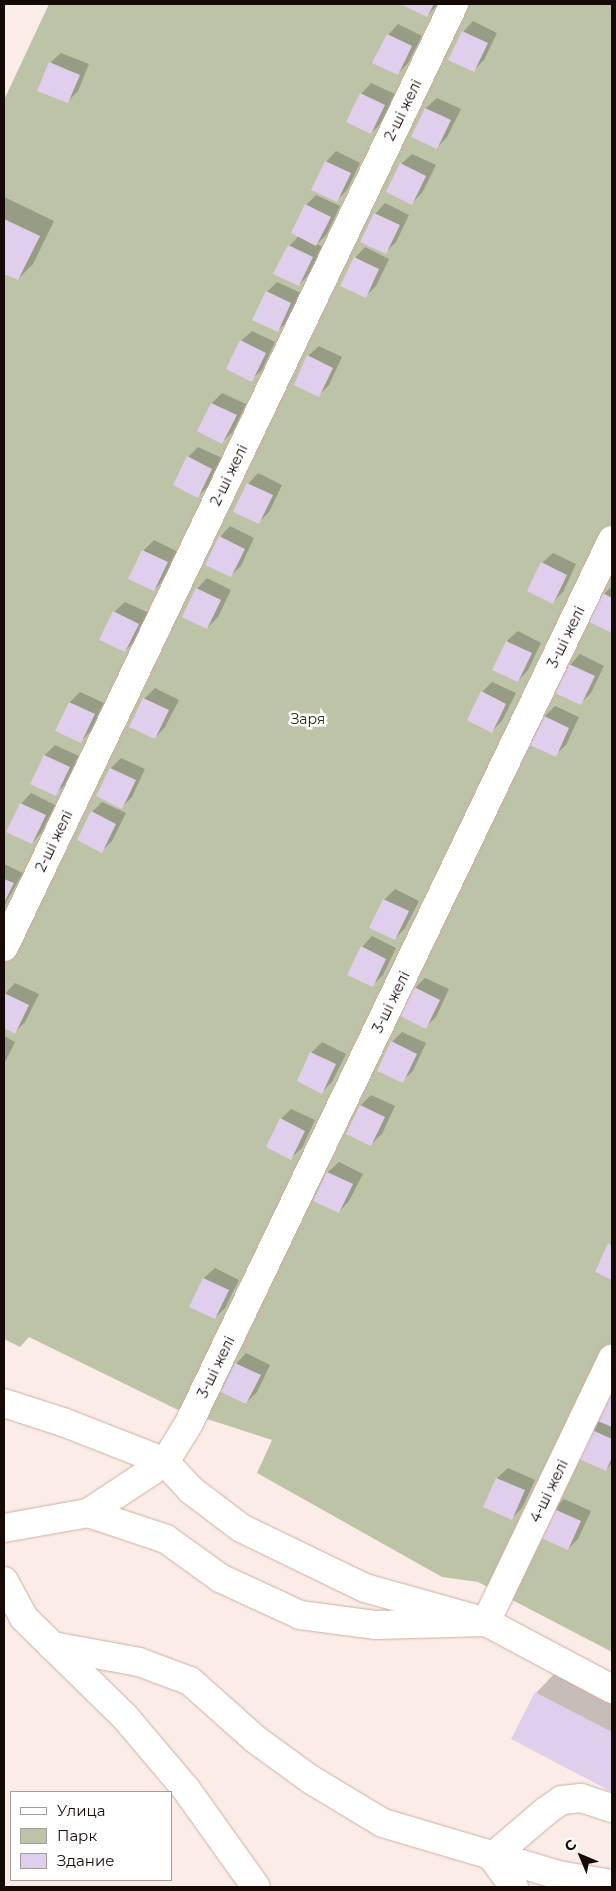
<!DOCTYPE html>
<meta charset="utf-8">
<style>
body{margin:0}
#map{position:relative;width:616px;height:1891px;overflow:hidden;background:#fbece7;font-family:Montserrat,sans-serif}
div>[style]{position:absolute}
.green>*{inset:0;background:#bdc3a6}
.shadow>*{inset:0;background:#0003}
.building>*{inset:0;background:#e0cfec}
.roads{filter:drop-shadow(0 0 1px #d0ada1) drop-shadow(0 0 1px #d0ada1)}
.minor>*{height:28px;margin:-14px;padding:0 14px;transform-origin:14px;border-radius:14px;background:#fff}
span{translate:-50% -50%;white-space:nowrap;text-align:center;line-height:1.15;-webkit-text-stroke:5px #fff;paint-order:stroke}
.street-label{font-size:14px;color:#160a07}
.park-label{font-size:14px;color:#292d03}
.frame{position:absolute;inset:0;border:5px solid #160a07;pointer-events:none}
.legend{position:absolute;left:10px;top:1791px;width:162px;height:90px;box-sizing:border-box;background:#fff;border:1px solid #a29d9c;margin:0;padding:6px 9px;list-style:none;font-size:15px;color:#160a07}
.legend li{display:flex;align-items:center;gap:10px;height:25px}
.legend b{width:25px;border:1px solid #a29d9c}
.north{position:absolute;left:556px;top:1831px;width:50px;height:50px;-webkit-text-stroke:4px #fff;paint-order:stroke;rotate:315deg;font-size:14px;font-weight:700;line-height:20px;text-align:center;color:#160a07}
.north::after{content:'';display:block;margin:auto;width:18px;height:22px;background:#160a07;clip-path:polygon(50% 0,100% 100%,50% 72%,0 100%)}
</style>
<div id="map">
<div class="green">
<i style="clip-path:polygon(49px 4px,612px 4px,612px 1652px,478px 1582px,442px 1577px,257px 1473px,272px 1440px,176px 1409px,29px 1337px,20px 1347px,4px 1339px,4px 100px)"></i>
</div>
<div class="shadow">
<i style="clip-path:polygon(403px 4px,438px 4px,427px 16px)"></i>
<i style="clip-path:polygon(473px 21px,497px 33px,484px 60px,473px 71px,463px 32px)"></i>
<i style="clip-path:polygon(398px 24px,422px 36px,408px 63px,398px 74px,388px 35px)"></i>
<i style="clip-path:polygon(61px 53px,89px 64px,78px 91px,67px 102px,50px 63px)"></i>
<i style="clip-path:polygon(371px 83px,395px 94px,382px 123px,371px 133px,361px 94px)"></i>
<i style="clip-path:polygon(437px 98px,461px 109px,447px 137px,437px 148px,413px 136px,426px 108px)"></i>
<i style="clip-path:polygon(336px 151px,360px 163px,347px 190px,336px 201px,326px 162px)"></i>
<i style="clip-path:polygon(412px 154px,436px 165px,422px 193px,412px 203px,401px 164px)"></i>
<i style="clip-path:polygon(316px 195px,340px 206px,327px 234px,317px 244px,323px 247px,309px 274px,299px 285px,289px 246px,299px 236px,306px 205px)"></i>
<i style="clip-path:polygon(4px 197px,54px 221px,33px 264px,18px 279px,4px 272px)"></i>
<i style="clip-path:polygon(385px 203px,409px 215px,396px 242px,385px 253px,375px 214px)"></i>
<i style="clip-path:polygon(365px 247px,389px 259px,376px 286px,365px 297px,355px 258px)"></i>
<i style="clip-path:polygon(277px 282px,301px 293px,288px 321px,277px 331px,267px 292px)"></i>
<i style="clip-path:polygon(252px 331px,275px 342px,262px 370px,251px 380px,241px 341px)"></i>
<i style="clip-path:polygon(319px 346px,342px 357px,329px 385px,319px 395px,308px 356px)"></i>
<i style="clip-path:polygon(222px 393px,246px 404px,233px 432px,222px 442px,198px 431px,212px 403px)"></i>
<i style="clip-path:polygon(198px 447px,222px 458px,209px 486px,198px 496px,188px 457px)"></i>
<i style="clip-path:polygon(258px 473px,282px 485px,269px 512px,258px 523px,248px 484px)"></i>
<i style="clip-path:polygon(230px 526px,254px 538px,241px 566px,230px 576px,220px 537px)"></i>
<i style="clip-path:polygon(154px 540px,178px 552px,164px 580px,154px 590px,143px 551px)"></i>
<i style="clip-path:polygon(553px 553px,576px 564px,563px 592px,553px 602px,542px 563px)"></i>
<i style="clip-path:polygon(207px 578px,231px 590px,218px 617px,207px 628px,197px 589px)"></i>
<i style="clip-path:polygon(612px 586px,612px 632px,591px 621px,604px 594px)"></i>
<i style="clip-path:polygon(125px 602px,149px 613px,135px 641px,125px 651px,114px 612px)"></i>
<i style="clip-path:polygon(518px 631px,541px 643px,528px 670px,518px 681px,494px 670px,507px 641px)"></i>
<i style="clip-path:polygon(580px 654px,604px 666px,591px 693px,580px 704px,570px 665px)"></i>
<i style="clip-path:polygon(492px 682px,516px 693px,502px 721px,492px 731px,482px 692px)"></i>
<i style="clip-path:polygon(155px 688px,179px 700px,165px 727px,155px 738px,144px 699px)"></i>
<i style="clip-path:polygon(80px 692px,104px 703px,91px 731px,81px 741px,57px 730px,70px 702px)"></i>
<i style="clip-path:polygon(555px 706px,579px 717px,566px 745px,555px 755px,545px 716px)"></i>
<i style="clip-path:polygon(55px 745px,79px 756px,66px 784px,55px 794px,32px 783px,45px 755px)"></i>
<i style="clip-path:polygon(121px 758px,145px 769px,132px 797px,122px 807px,98px 796px,111px 768px)"></i>
<i style="clip-path:polygon(31px 793px,55px 805px,42px 832px,32px 843px,21px 804px)"></i>
<i style="clip-path:polygon(102px 802px,126px 813px,112px 841px,102px 851px,92px 812px)"></i>
<i style="clip-path:polygon(4px 864px,23px 873px,4px 906px)"></i>
<i style="clip-path:polygon(395px 889px,419px 901px,405px 928px,395px 939px,384px 900px)"></i>
<i style="clip-path:polygon(372px 936px,396px 948px,383px 975px,372px 986px,362px 947px)"></i>
<i style="clip-path:polygon(425px 978px,449px 989px,436px 1017px,425px 1027px,415px 988px)"></i>
<i style="clip-path:polygon(15px 983px,39px 994px,25px 1022px,15px 1032px,4px 1027px,4px 995px)"></i>
<i style="clip-path:polygon(402px 1032px,426px 1043px,413px 1071px,402px 1081px,392px 1042px)"></i>
<i style="clip-path:polygon(4px 1036px,15px 1042px,4px 1064px)"></i>
<i style="clip-path:polygon(322px 1042px,346px 1054px,332px 1082px,322px 1092px,311px 1053px)"></i>
<i style="clip-path:polygon(371px 1095px,395px 1106px,382px 1134px,371px 1144px,348px 1133px,361px 1105px)"></i>
<i style="clip-path:polygon(291px 1109px,315px 1120px,302px 1148px,291px 1158px,281px 1119px)"></i>
<i style="clip-path:polygon(339px 1162px,363px 1174px,349px 1201px,339px 1212px,315px 1201px,328px 1172px)"></i>
<i style="clip-path:polygon(612px 1240px,612px 1279px,596px 1272px)"></i>
<i style="clip-path:polygon(215px 1268px,239px 1280px,225px 1308px,215px 1318px,191px 1307px,204px 1278px)"></i>
<i style="clip-path:polygon(246px 1353px,270px 1365px,257px 1392px,246px 1403px,236px 1364px)"></i>
<i style="clip-path:polygon(612px 1389px,612px 1463px,606px 1470px,591px 1430px,600px 1420px)"></i>
<i style="clip-path:polygon(508px 1468px,535px 1480px,522px 1508px,512px 1518px,485px 1506px,497px 1478px)"></i>
<i style="clip-path:polygon(564px 1499px,591px 1511px,578px 1539px,568px 1549px,553px 1509px)"></i>
<i style="clip-path:polygon(554px 1674px,612px 1704px,612px 1790px,512px 1739px,536px 1693px)"></i>
</div>
<div class="building">
<i style="clip-path:polygon(400px 4px,434px 4px,427px 17px)"></i>
<i style="clip-path:polygon(462px 31px,488px 43px,474px 72px,448px 60px)"></i>
<i style="clip-path:polygon(387px 34px,412px 46px,398px 75px,372px 63px)"></i>
<i style="clip-path:polygon(49px 62px,80px 75px,68px 103px,37px 91px)"></i>
<i style="clip-path:polygon(360px 93px,385px 105px,371px 134px,346px 122px)"></i>
<i style="clip-path:polygon(425px 108px,451px 120px,437px 149px,411px 137px)"></i>
<i style="clip-path:polygon(325px 161px,351px 173px,337px 202px,311px 190px)"></i>
<i style="clip-path:polygon(400px 163px,426px 176px,412px 205px,386px 192px)"></i>
<i style="clip-path:polygon(305px 204px,331px 217px,316px 246px,291px 233px)"></i>
<i style="clip-path:polygon(374px 213px,400px 225px,386px 254px,360px 242px)"></i>
<i style="clip-path:polygon(4px 219px,40px 236px,18px 280px,4px 274px)"></i>
<i style="clip-path:polygon(288px 245px,313px 257px,299px 286px,273px 274px)"></i>
<i style="clip-path:polygon(354px 257px,379px 269px,366px 298px,340px 286px)"></i>
<i style="clip-path:polygon(266px 291px,291px 303px,278px 332px,252px 320px)"></i>
<i style="clip-path:polygon(240px 340px,266px 353px,252px 382px,226px 369px)"></i>
<i style="clip-path:polygon(307px 355px,333px 368px,319px 397px,294px 385px)"></i>
<i style="clip-path:polygon(211px 403px,237px 415px,222px 444px,197px 431px)"></i>
<i style="clip-path:polygon(187px 456px,212px 469px,198px 498px,173px 485px)"></i>
<i style="clip-path:polygon(247px 483px,273px 495px,259px 524px,233px 512px)"></i>
<i style="clip-path:polygon(219px 536px,245px 549px,231px 577px,205px 565px)"></i>
<i style="clip-path:polygon(142px 550px,168px 562px,154px 591px,128px 579px)"></i>
<i style="clip-path:polygon(541px 562px,567px 575px,553px 604px,527px 591px)"></i>
<i style="clip-path:polygon(196px 588px,221px 600px,207px 629px,182px 617px)"></i>
<i style="clip-path:polygon(603px 593px,612px 598px,612px 633px,589px 622px)"></i>
<i style="clip-path:polygon(113px 611px,139px 624px,125px 652px,99px 640px)"></i>
<i style="clip-path:polygon(506px 641px,532px 653px,518px 682px,492px 670px)"></i>
<i style="clip-path:polygon(569px 664px,595px 676px,581px 705px,555px 693px)"></i>
<i style="clip-path:polygon(481px 691px,506px 704px,492px 733px,467px 720px)"></i>
<i style="clip-path:polygon(143px 698px,169px 710px,155px 739px,129px 727px)"></i>
<i style="clip-path:polygon(69px 702px,95px 714px,81px 743px,55px 731px)"></i>
<i style="clip-path:polygon(544px 716px,569px 728px,556px 757px,530px 745px)"></i>
<i style="clip-path:polygon(44px 755px,70px 767px,56px 796px,30px 784px)"></i>
<i style="clip-path:polygon(110px 768px,136px 780px,122px 809px,96px 796px)"></i>
<i style="clip-path:polygon(20px 803px,46px 815px,32px 844px,6px 832px)"></i>
<i style="clip-path:polygon(91px 811px,116px 824px,102px 853px,77px 840px)"></i>
<i style="clip-path:polygon(4px 879px,14px 883px,4px 903px)"></i>
<i style="clip-path:polygon(383px 899px,409px 911px,395px 940px,369px 928px)"></i>
<i style="clip-path:polygon(361px 946px,386px 959px,373px 987px,347px 975px)"></i>
<i style="clip-path:polygon(414px 987px,440px 1000px,426px 1029px,400px 1016px)"></i>
<i style="clip-path:polygon(4px 993px,29px 1005px,15px 1034px,4px 1028px)"></i>
<i style="clip-path:polygon(391px 1041px,417px 1054px,403px 1083px,377px 1071px)"></i>
<i style="clip-path:polygon(310px 1052px,336px 1064px,322px 1094px,297px 1081px)"></i>
<i style="clip-path:polygon(360px 1105px,385px 1117px,371px 1146px,346px 1134px)"></i>
<i style="clip-path:polygon(280px 1118px,305px 1131px,291px 1160px,266px 1147px)"></i>
<i style="clip-path:polygon(327px 1172px,353px 1184px,339px 1213px,313px 1201px)"></i>
<i style="clip-path:polygon(608px 1243px,612px 1245px,612px 1280px,595px 1272px)"></i>
<i style="clip-path:polygon(203px 1278px,229px 1290px,215px 1319px,189px 1307px)"></i>
<i style="clip-path:polygon(235px 1363px,261px 1375px,246px 1404px,221px 1392px)"></i>
<i style="clip-path:polygon(609px 1390px,612px 1392px,612px 1427px,595px 1420px)"></i>
<i style="clip-path:polygon(590px 1429px,612px 1439px,612px 1457px,606px 1471px,577px 1458px)"></i>
<i style="clip-path:polygon(496px 1478px,525px 1490px,512px 1520px,483px 1507px)"></i>
<i style="clip-path:polygon(552px 1508px,581px 1521px,568px 1550px,539px 1537px)"></i>
<i style="clip-path:polygon(535px 1692px,612px 1732px,612px 1792px,511px 1739px)"></i>
</div>
<div class="roads">
<div class="minor">
<i style="left:4px;top:947px;width:1045px;rotate:-64.49deg"></i>
<i style="left:4px;top:1403px;width:62px;rotate:17.9deg"></i>
<i style="left:63px;top:1422px;width:110px;rotate:21.4deg"></i>
<i style="left:165px;top:1462px;width:38px;rotate:47deg"></i>
<i style="left:191px;top:1490px;width:63px;rotate:37.2deg"></i>
<i style="left:241px;top:1528px;width:138px;rotate:25.8deg"></i>
<i style="left:365px;top:1588px;width:126px;rotate:15.7deg"></i>
<i style="left:486px;top:1622px;width:143px;rotate:28deg"></i>
<i style="left:88px;top:1513px;width:82px;rotate:18.4deg"></i>
<i style="left:166px;top:1539px;width:67px;rotate:35.8deg"></i>
<i style="left:220px;top:1578px;width:88px;rotate:24.8deg"></i>
<i style="left:300px;top:1615px;width:77px;rotate:7.5deg"></i>
<i style="left:376px;top:1625px;width:110px;rotate:-1.6deg"></i>
<i style="left:486px;top:1622px;width:292px;rotate:-64.4deg"></i>
<i style="left:4px;top:1528px;width:85px;rotate:-10.1deg"></i>
<i style="left:88px;top:1513px;width:92px;rotate:-33.5deg"></i>
<i style="left:165px;top:1462px;width:46px;rotate:-58.4deg"></i>
<i style="left:189px;top:1423px;width:979px;rotate:-64.4deg"></i>
<i style="left:4px;top:1581px;width:42px;rotate:61.6deg"></i>
<i style="left:24px;top:1618px;width:141px;rotate:44.4deg"></i>
<i style="left:125px;top:1717px;width:94px;rotate:49.7deg"></i>
<i style="left:186px;top:1789px;width:120px;rotate:54.5deg"></i>
<i style="left:52px;top:1646px;width:88px;rotate:10.4deg"></i>
<i style="left:139px;top:1662px;width:54px;rotate:20.4deg"></i>
<i style="left:190px;top:1681px;width:87px;rotate:41.7deg"></i>
<i style="left:255px;top:1739px;width:68px;rotate:36deg"></i>
<i style="left:310px;top:1779px;width:85px;rotate:31.1deg"></i>
<i style="left:383px;top:1823px;width:183px;rotate:16.5deg"></i>
<i style="left:558px;top:1875px;width:55px;rotate:9.5deg"></i>
<i style="left:514px;top:1887px;width:37px;rotate:-126deg"></i>
<i style="left:492px;top:1857px;width:71px;rotate:-40.4deg"></i>
<i style="left:546px;top:1811px;width:19px;rotate:-35deg"></i>
<i style="left:562px;top:1800px;width:19px;rotate:-6deg"></i>
<i style="left:581px;top:1798px;width:33px;rotate:18deg"></i>
</div>
</div>
<div class="street-label">
<span style="left:403px;top:110px;rotate:-64deg">2-ші желі</span>
<span style="left:229px;top:475px;rotate:-64deg">2-ші желі</span>
<span style="left:566px;top:637px;rotate:-64deg">3-ші желі</span>
<span style="left:54px;top:841px;rotate:-64deg">2-ші желі</span>
<span style="left:391px;top:1002px;rotate:-64deg">3-ші желі</span>
<span style="left:216px;top:1367px;rotate:-64deg">3-ші желі</span>
<span style="left:549px;top:1491px;rotate:-64deg">4-ші желі</span>
</div>
<div class="park-label">
<span style="left:308px;top:719px">Заря</span>
</div>
<div class="frame"></div>
<ul class="legend">
<li><b style="height:6px;background:#fff"></b>Улица</li>
<li><b style="height:14px;background:#bdc3a6"></b>Парк</li>
<li><b style="height:14px;background:#e0cfec"></b>Здание</li>
</ul>
<div class="north">С</div>
</div>
